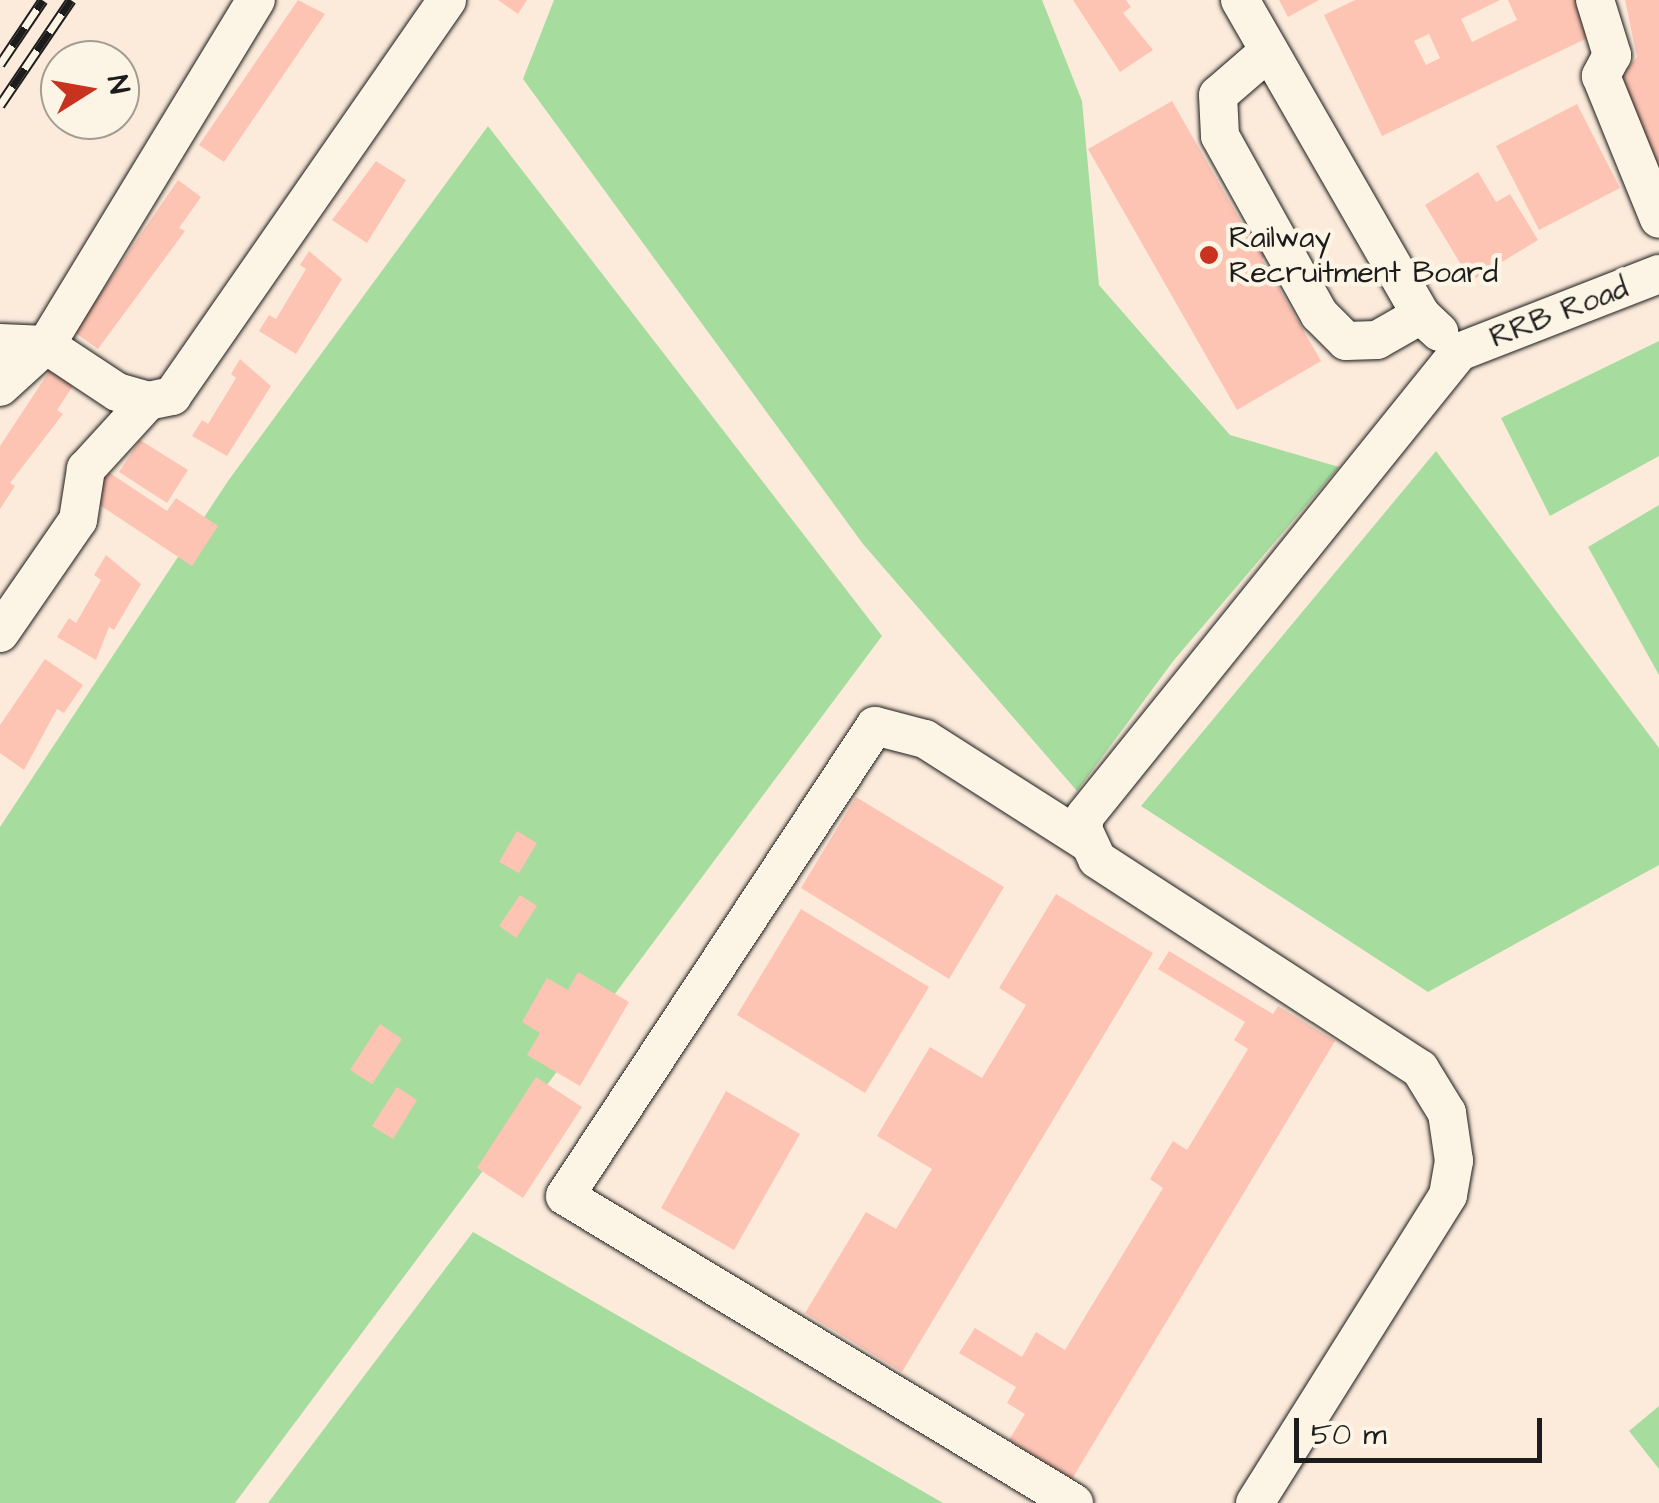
<!DOCTYPE html>
<style>
body{margin:0}
#map{position:relative;width:1659px;height:1503px;overflow:hidden;background:#fcebdb;font-family:"Architects Daughter",sans-serif}
div>[style]{position:absolute}
.green>*{inset:0;background:#a7dc9f}
.building>*{inset:0;background:#fdc4b3}
.roads{filter:drop-shadow(0 0 2px #1c1c1c) drop-shadow(0 0 2px #1c1c1c)}
.minor>*{height:38px;margin:-19px;padding:0 19px;transform-origin:19px;border-radius:19px;background:#fcf5e5}
.rail>*{height:11px;margin-top:-5.5px;transform-origin:0;background:repeating-linear-gradient(90deg,#fcf5e5 0 22px,#1c1c1c 0 44px);box-sizing:border-box;border-block:2px solid #1c1c1c}
.dots>*{width:28px;height:28px;translate:-50% -50%;box-sizing:border-box;border:5px solid #fcf5e5;border-radius:50%}
span{translate:-50% -50%;white-space:nowrap;text-align:center;line-height:1.15;-webkit-text-stroke:9px #fcf5e5;paint-order:stroke}
.poi-label{font-size:30px;color:#1c1c1c}
.left{translate:0 -50%;text-align:left}
.street-label{font-size:30px;color:#1c1c1c}
.north{position:absolute;left:40px;top:40px;width:100px;height:100px;box-sizing:border-box;background:#fcf5e5;border:2px solid #a29e95;border-radius:50%;rotate:79deg;font-size:28px;font-weight:700;line-height:40px;text-align:center;color:#1c1c1c}
.north::after{content:'';display:block;margin:auto;width:35px;height:45px;background:#c8321e;clip-path:polygon(50% 0,100% 100%,50% 72%,0 100%)}
.scale{position:absolute;left:1294px;top:1418px;width:248px;height:45px;box-sizing:border-box;border:5px solid #1c1c1c;border-top:0;padding-left:12px;font-size:30px;line-height:35px;white-space:nowrap;color:#1c1c1c;-webkit-text-stroke:8px #fcf5e5;paint-order:stroke}
</style>
<div id="map">
<div class="green">
<i style="clip-path:polygon(554px 0,1042px 0,1082px 101px,1099px 285px,1230px 435px,1339px 467px,1174px 660px,1077px 791px,863px 544px,523px 79px)"></i>
<i style="clip-path:polygon(488px 126px,882px 636px,235px 1503px,0 1503px,0 827px,228px 481px)"></i>
<i style="clip-path:polygon(1659px 341px,1659px 456px,1550px 516px,1501px 418px)"></i>
<i style="clip-path:polygon(1436px 451px,1659px 748px,1659px 865px,1428px 992px,1141px 806px)"></i>
<i style="clip-path:polygon(1659px 505px,1659px 675px,1588px 547px)"></i>
<i style="clip-path:polygon(473px 1232px,943px 1503px,268px 1503px)"></i>
<i style="clip-path:polygon(1659px 1406px,1659px 1469px,1629px 1431px)"></i>
</div>
<div class="building">
<i style="clip-path:polygon(298px 0,325px 14px,224px 162px,199px 145px)"></i>
<i style="clip-path:polygon(498px 0,527px 0,518px 14px)"></i>
<i style="clip-path:polygon(1073px 0,1126px 0,1131px 7px,1123px 13px,1153px 50px,1120px 72px)"></i>
<i style="clip-path:polygon(1279px 0,1319px 0,1288px 17px)"></i>
<i style="clip-path:polygon(evenodd,1355px 0,1500px 0,1461px 19px,1472px 42px,1517px 20px,1508px 0,1580px 0,1596px 34px,1382px 136px,1324px 15px,1355px 0,1429px 34px,1440px 58px,1426px 65px,1414px 41px,1429px 34px)"></i>
<i style="clip-path:polygon(1625px 0,1659px 0,1659px 171px,1616px 82px,1637px 57px)"></i>
<i style="clip-path:polygon(1172px 101px,1247px 232px,1261px 224px,1277px 251px,1262px 259px,1321px 361px,1237px 410px,1088px 149px)"></i>
<i style="clip-path:polygon(1577px 104px,1620px 188px,1539px 230px,1496px 146px)"></i>
<i style="clip-path:polygon(376px 161px,406px 180px,367px 243px,332px 220px)"></i>
<i style="clip-path:polygon(1478px 172px,1496px 202px,1510px 194px,1538px 240px,1471px 281px,1425px 205px)"></i>
<i style="clip-path:polygon(178px 180px,201px 197px,179px 228px,185px 231px,98px 349px,74px 332px)"></i>
<i style="clip-path:polygon(309px 251px,342px 279px,296px 354px,259px 331px,269px 315px,276px 319px,306px 269px,300px 265px)"></i>
<i style="clip-path:polygon(240px 359px,271px 386px,227px 456px,192px 436px,202px 420px,208px 424px,236px 378px,231px 374px)"></i>
<i style="clip-path:polygon(52px 367px,75px 383px,57px 410px,63px 414px,10px 483px,15px 486px,0 509px,0 446px)"></i>
<i style="clip-path:polygon(140px 440px,188px 470px,167px 503px,119px 472px)"></i>
<i style="clip-path:polygon(107px 471px,167px 511px,176px 498px,218px 526px,192px 566px,89px 498px)"></i>
<i style="clip-path:polygon(106px 555px,141px 584px,114px 630px,109px 627px,96px 660px,57px 637px,69px 618px,76px 623px,101px 580px,94px 575px)"></i>
<i style="clip-path:polygon(45px 659px,83px 685px,64px 713px,57px 709px,24px 770px,0 753px,0 725px)"></i>
<i style="clip-path:polygon(856px 797px,1004px 887px,949px 979px,801px 888px)"></i>
<i style="clip-path:polygon(517px 831px,537px 843px,519px 873px,499px 862px)"></i>
<i style="clip-path:polygon(1056px 894px,1153px 953px,902px 1372px,805px 1313px,866px 1212px,896px 1229px,932px 1169px,877px 1136px,930px 1047px,982px 1078px,1026px 1005px,999px 988px)"></i>
<i style="clip-path:polygon(520px 895px,537px 906px,516px 938px,499px 926px)"></i>
<i style="clip-path:polygon(801px 909px,929px 987px,865px 1093px,737px 1015px)"></i>
<i style="clip-path:polygon(1169px 951px,1273px 1014px,1278px 1006px,1335px 1041px,1072px 1479px,1009px 1440px,1025px 1414px,1007px 1403px,1016px 1387px,959px 1353px,975px 1328px,1022px 1357px,1036px 1332px,1065px 1350px,1163px 1188px,1150px 1179px,1173px 1141px,1187px 1150px,1248px 1049px,1234px 1040px,1245px 1022px,1158px 969px)"></i>
<i style="clip-path:polygon(578px 972px,629px 1002px,580px 1086px,527px 1055px,540px 1033px,522px 1022px,547px 978px,568px 990px)"></i>
<i style="clip-path:polygon(380px 1024px,402px 1039px,372px 1084px,350px 1070px)"></i>
<i style="clip-path:polygon(536px 1077px,582px 1107px,523px 1198px,477px 1168px)"></i>
<i style="clip-path:polygon(397px 1087px,417px 1100px,393px 1139px,372px 1126px)"></i>
<i style="clip-path:polygon(726px 1091px,800px 1134px,734px 1250px,661px 1208px)"></i>
</div>
<div class="roads">
<div class="minor">
<i style="left:1240px;top:0;width:363px;rotate:60.1deg"></i>
<i style="left:1421px;top:315px;width:25px;rotate:43deg"></i>
<i style="left:1595px;top:0;width:58px;rotate:72.8deg"></i>
<i style="left:1612px;top:55px;width:24px;rotate:118deg"></i>
<i style="left:1601px;top:76px;width:154px;rotate:67.9deg"></i>
<i style="left:1269px;top:51px;width:67px;rotate:139.2deg"></i>
<i style="left:1218px;top:95px;width:41px;rotate:87.2deg"></i>
<i style="left:1220px;top:136px;width:204px;rotate:60.9deg"></i>
<i style="left:1319px;top:314px;width:38px;rotate:45deg"></i>
<i style="left:1346px;top:341px;width:31px;rotate:-2deg"></i>
<i style="left:1377px;top:340px;width:51px;rotate:-29.6deg"></i>
<i style="left:0;top:343px;width:46px;rotate:2.5deg"></i>
<i style="left:46px;top:345px;width:85px;rotate:33.5deg"></i>
<i style="left:117px;top:392px;width:32px;rotate:16deg"></i>
<i style="left:148px;top:401px;width:25px;rotate:-12deg"></i>
<i style="left:172px;top:396px;width:482px;rotate:-55.2deg"></i>
<i style="left:0;top:387px;width:62px;rotate:-42.4deg"></i>
<i style="left:46px;top:345px;width:404px;rotate:-58.7deg"></i>
<i style="left:0;top:633px;width:137px;rotate:-55.4deg"></i>
<i style="left:78px;top:520px;width:52px;rotate:-81.1deg"></i>
<i style="left:86px;top:469px;width:92px;rotate:-47.6deg"></i>
<i style="left:1074px;top:1503px;width:594px;rotate:-148.9deg"></i>
<i style="left:565px;top:1196px;width:563px;rotate:-56.59deg"></i>
<i style="left:875px;top:726px;width:52px;rotate:14.6deg"></i>
<i style="left:925px;top:739px;width:193px;rotate:32.5deg"></i>
<i style="left:1255px;top:1503px;width:363px;rotate:-57.9deg"></i>
<i style="left:1448px;top:1195px;width:35px;rotate:-80deg"></i>
<i style="left:1454px;top:1161px;width:49px;rotate:-98.3deg"></i>
<i style="left:1447px;top:1113px;width:52px;rotate:-121.5deg"></i>
<i style="left:1420px;top:1069px;width:385px;rotate:-147deg"></i>
<i style="left:1097px;top:859px;width:33px;rotate:-115deg"></i>
<i style="left:1083px;top:829px;width:13px;rotate:-81deg"></i>
<i style="left:1085px;top:816px;width:596px;rotate:-51.13deg"></i>
<i style="left:1459px;top:352px;width:215px;rotate:-21.3deg"></i>
</div>
</div>
<div class="rail">
<i style="left:0;top:64px;width:77px;rotate:-56.1deg"></i>
<i style="left:0;top:105px;width:127px;rotate:-55.9deg"></i>
</div>
<div class="dots">
<i style="left:1209px;top:255px;background:#c8321e"></i>
</div>
<div class="poi-label">
<span class="left" style="left:1229px;top:255px">Railway<br>Recruitment Board</span>
</div>
<div class="street-label">
<span style="left:1559px;top:313px;rotate:-21deg">RRB Road</span>
</div>
<div class="north">N</div>
<div class="scale">50 m</div>
</div>
